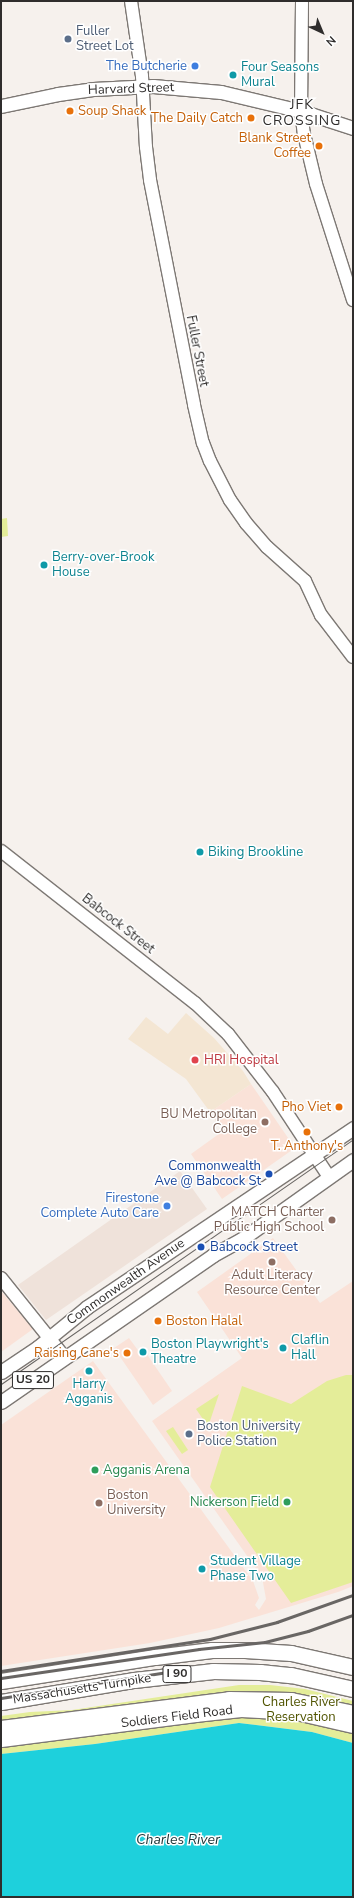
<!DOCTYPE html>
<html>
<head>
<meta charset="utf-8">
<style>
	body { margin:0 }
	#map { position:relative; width:354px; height:1898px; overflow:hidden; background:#f6f1ed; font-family:"Nunito Sans",sans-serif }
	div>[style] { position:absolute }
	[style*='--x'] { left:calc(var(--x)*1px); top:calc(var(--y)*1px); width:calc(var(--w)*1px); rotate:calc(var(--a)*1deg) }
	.built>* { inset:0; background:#efe2da }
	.education>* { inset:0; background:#fae2d8 }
	.medical>* { inset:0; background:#f4e6d3 }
	.green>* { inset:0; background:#e4ed99 }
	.water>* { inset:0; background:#1ed0dc }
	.roads { filter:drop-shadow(1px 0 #7d7874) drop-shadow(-1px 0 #7d7874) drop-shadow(0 1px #7d7874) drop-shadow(0 -1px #7d7874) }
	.secondary>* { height:12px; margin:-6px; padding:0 6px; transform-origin:6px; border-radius:6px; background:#fff }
	.primary>* { height:13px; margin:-6.5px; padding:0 6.5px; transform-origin:6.5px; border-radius:6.5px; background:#fff }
	.highway>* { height:15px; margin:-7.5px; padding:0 7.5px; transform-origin:7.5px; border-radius:7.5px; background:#fff }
	.tram>* { height:1px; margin:-0.5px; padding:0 0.5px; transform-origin:0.5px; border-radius:0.5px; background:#696664 }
	.rail>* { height:2.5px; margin:-1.25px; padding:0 1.25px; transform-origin:1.25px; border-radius:1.25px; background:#696664 }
	.dots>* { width:11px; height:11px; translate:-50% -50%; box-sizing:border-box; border:2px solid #fff; border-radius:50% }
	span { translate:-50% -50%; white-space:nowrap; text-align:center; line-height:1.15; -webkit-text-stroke:3px #fff; paint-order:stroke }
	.shield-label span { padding:1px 3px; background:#fff; border:1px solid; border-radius:3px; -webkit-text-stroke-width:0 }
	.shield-label { font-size:12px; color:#2f2d2c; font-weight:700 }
	.service-label { font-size:13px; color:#4e5e75 }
	.left { translate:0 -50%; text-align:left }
	.shop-label { font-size:13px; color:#366cbe }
	.right { translate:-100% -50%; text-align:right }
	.culture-label { font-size:13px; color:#0d838f }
	.street-label { font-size:13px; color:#2f2d2c }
	.food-label { font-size:13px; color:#c56008 }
	.health-label { font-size:13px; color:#be3a42 }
	.education-label { font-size:13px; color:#785e54 }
	.transit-label { font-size:13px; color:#164399 }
	.leisure-label { font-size:13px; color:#27864d }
	.park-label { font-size:13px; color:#505400 }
	.neighbourhood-label { font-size:14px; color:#2f2d2c; letter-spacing:1px }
	.water-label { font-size:14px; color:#1b3437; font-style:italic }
	.frame { position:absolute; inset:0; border:2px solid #2f2d2c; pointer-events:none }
	.north { position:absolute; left:302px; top:12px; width:40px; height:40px; -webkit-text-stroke:3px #fff; paint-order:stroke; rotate:136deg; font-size:11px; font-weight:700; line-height:16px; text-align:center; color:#2f2d2c }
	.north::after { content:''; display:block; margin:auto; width:14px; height:18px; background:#2f2d2c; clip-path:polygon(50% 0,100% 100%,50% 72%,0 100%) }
</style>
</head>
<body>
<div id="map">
	<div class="built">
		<div style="clip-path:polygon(180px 1171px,207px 1209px,46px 1320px,18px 1285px)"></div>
	</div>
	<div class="education">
		<div style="clip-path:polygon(251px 1084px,295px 1148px,222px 1199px,191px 1154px,223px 1131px,210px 1112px)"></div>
		<div style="clip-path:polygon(273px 1238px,320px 1303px,353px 1281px,353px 1586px,338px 1592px,219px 1628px,150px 1643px,1px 1666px,1px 1425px,93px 1361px,253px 1581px,259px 1598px,255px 1605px,259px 1610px,266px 1599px,262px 1577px,152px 1421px,242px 1358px,197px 1292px)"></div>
		<div style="clip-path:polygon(1px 1291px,33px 1329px,1px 1352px)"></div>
		<div style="clip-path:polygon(129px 1338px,140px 1353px,144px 1350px,172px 1391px,153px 1405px,114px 1348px)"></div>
	</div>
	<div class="medical">
		<div style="clip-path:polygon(186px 1013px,214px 1038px,243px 1071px,251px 1084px,210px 1112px,186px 1079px,128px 1039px,146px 1017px,168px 1034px)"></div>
	</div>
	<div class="green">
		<div style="clip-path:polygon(7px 518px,8px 536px,1px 537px,1px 519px)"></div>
		<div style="clip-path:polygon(346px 1375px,353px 1375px,353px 1582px,291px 1603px,210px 1487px,242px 1386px,291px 1404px,327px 1381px)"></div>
		<div style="clip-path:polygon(219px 1394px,209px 1424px,207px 1425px,196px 1409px)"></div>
		<div style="clip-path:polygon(173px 1427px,188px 1450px,182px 1454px,166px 1431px)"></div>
		<div style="clip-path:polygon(239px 1685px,270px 1685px,305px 1689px,353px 1701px,353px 1743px,312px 1732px,239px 1723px,95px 1744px,1px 1754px,1px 1716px,30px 1712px,72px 1710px)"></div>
	</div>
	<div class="water">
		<div style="clip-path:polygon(239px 1723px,312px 1732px,353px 1743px,353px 1897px,1px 1897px,1px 1754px,95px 1744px)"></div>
	</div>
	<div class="roads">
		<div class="secondary">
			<div style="--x:131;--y:1;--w:76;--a:81.7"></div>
			<div style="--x:142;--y:76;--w:71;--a:86.8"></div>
			<div style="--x:146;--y:147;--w:33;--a:83"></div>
			<div style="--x:150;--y:180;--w:229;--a:78.9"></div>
			<div style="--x:194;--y:405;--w:39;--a:77"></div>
			<div style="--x:203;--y:443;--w:19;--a:69"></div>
			<div style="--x:210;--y:461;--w:44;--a:62.9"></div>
			<div style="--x:230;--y:500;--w:28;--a:55"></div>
			<div style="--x:246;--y:523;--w:32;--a:49"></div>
			<div style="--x:267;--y:547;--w:51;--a:41.8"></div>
			<div style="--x:305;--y:581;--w:38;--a:65"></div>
			<div style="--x:321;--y:615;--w:53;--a:52.7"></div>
			<div style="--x:302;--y:1;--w:110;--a:90.5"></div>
			<div style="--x:301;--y:111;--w:23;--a:83"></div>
			<div style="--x:304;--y:134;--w:51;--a:76.5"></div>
			<div style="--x:316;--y:184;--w:122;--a:72.3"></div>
			<div style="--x:1;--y:851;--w:246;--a:38.1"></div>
			<div style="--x:195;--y:1003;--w:45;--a:43.2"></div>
			<div style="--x:228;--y:1034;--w:73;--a:52.2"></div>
			<div style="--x:273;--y:1092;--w:102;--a:56.6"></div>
			<div style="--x:1;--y:1278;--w:102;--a:51.3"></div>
		</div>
		<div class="primary">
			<div style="--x:1;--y:106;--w:58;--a:-11.9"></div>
			<div style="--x:58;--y:94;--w:35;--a:-8"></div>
			<div style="--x:93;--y:89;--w:60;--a:-2.9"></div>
			<div style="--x:153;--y:86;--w:68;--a:5"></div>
			<div style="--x:221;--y:92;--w:82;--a:13.4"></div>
			<div style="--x:301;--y:111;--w:55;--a:18.1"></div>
			<div style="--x:1;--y:1372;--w:45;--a:-34"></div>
			<div style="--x:38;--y:1347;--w:63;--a:-39.2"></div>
			<div style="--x:87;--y:1307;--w:321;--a:-33.9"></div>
			<div style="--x:1;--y:1402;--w:258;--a:-34.7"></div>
			<div style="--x:213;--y:1255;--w:33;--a:-29"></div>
			<div style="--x:242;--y:1239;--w:136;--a:-35.4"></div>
		</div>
		<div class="highway">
			<div style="--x:1;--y:1681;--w:156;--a:-8.9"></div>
			<div style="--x:155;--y:1657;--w:57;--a:-7"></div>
			<div style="--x:212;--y:1650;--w:33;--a:0"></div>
			<div style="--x:245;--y:1650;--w:46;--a:3.7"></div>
			<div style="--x:291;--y:1653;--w:64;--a:12.7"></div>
			<div style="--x:1;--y:1702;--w:135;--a:-9.4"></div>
			<div style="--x:134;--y:1680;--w:80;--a:-6.5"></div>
			<div style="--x:213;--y:1671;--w:47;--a:1.2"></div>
			<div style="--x:260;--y:1672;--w:31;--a:6"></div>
			<div style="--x:291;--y:1675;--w:64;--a:12.7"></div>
			<div style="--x:1;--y:1728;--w:230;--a:-7.2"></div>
			<div style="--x:229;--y:1699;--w:62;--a:0.9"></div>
			<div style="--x:291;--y:1700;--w:63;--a:11.8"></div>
			<div style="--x:1;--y:1739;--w:196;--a:-7.3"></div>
			<div style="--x:195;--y:1714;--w:46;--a:-6.2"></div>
			<div style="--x:241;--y:1709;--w:55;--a:3.1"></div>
			<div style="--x:296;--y:1712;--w:58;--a:12.8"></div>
		</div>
	</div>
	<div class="tram">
		<div style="--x:1;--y:1384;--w:429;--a:-34.8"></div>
	</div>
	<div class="rail">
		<div style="--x:1;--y:1671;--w:211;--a:-8.7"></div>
		<div style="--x:210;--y:1639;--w:69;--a:-14.2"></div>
		<div style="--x:277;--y:1622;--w:81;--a:-19.6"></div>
		<div style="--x:1;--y:1678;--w:200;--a:-8.3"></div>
		<div style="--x:199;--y:1649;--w:66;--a:-6.1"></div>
		<div style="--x:265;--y:1642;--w:44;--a:-14.3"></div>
		<div style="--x:308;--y:1631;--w:48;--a:-19.6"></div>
		<div style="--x:1;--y:1698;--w:168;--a:-8.9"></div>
	</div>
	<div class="dots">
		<div style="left:68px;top:39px;background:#5c6f8a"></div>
		<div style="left:195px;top:66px;background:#3f7fe0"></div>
		<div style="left:233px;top:75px;background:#0f9aa8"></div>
		<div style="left:70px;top:111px;background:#e8710a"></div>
		<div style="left:251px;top:118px;background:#e8710a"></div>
		<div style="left:319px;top:146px;background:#e8710a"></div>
		<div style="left:44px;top:565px;background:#0f9aa8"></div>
		<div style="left:200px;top:852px;background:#0f9aa8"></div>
		<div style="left:195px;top:1060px;background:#e0444e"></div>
		<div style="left:339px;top:1107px;background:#e8710a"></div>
		<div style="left:265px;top:1122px;background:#8d6e63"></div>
		<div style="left:307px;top:1132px;background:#e8710a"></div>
		<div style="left:269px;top:1174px;background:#1a4fb4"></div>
		<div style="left:167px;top:1206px;background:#3f7fe0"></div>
		<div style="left:332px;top:1220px;background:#8d6e63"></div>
		<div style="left:201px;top:1247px;background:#1a4fb4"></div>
		<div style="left:272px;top:1262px;background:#8d6e63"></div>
		<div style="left:158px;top:1321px;background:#e8710a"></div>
		<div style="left:283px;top:1348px;background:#0f9aa8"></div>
		<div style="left:143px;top:1352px;background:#0f9aa8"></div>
		<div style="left:127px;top:1353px;background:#e8710a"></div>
		<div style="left:89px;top:1371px;background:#0f9aa8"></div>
		<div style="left:189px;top:1434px;background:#5c6f8a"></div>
		<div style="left:95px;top:1470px;background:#2e9e5b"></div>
		<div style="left:287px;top:1502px;background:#2e9e5b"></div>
		<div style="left:99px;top:1503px;background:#8d6e63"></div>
		<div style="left:202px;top:1569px;background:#0f9aa8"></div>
	</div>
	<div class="shield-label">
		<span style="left:33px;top:1380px">US 20</span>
		<span style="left:177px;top:1674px">I 90</span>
	</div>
	<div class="service-label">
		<span class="left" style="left:76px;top:39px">Fuller<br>Street Lot</span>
		<span class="left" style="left:197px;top:1434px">Boston University<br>Police Station</span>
	</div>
	<div class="shop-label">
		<span class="right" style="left:187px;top:66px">The Butcherie</span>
		<span class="right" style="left:159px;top:1206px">Firestone<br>Complete Auto Care</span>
	</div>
	<div class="culture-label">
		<span class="left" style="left:241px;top:75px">Four Seasons<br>Mural</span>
		<span class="left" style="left:52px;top:565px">Berry-over-Brook<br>House</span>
		<span class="left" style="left:208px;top:852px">Biking Brookline</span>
		<span class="left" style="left:291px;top:1348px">Claflin<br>Hall</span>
		<span class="left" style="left:151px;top:1352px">Boston Playwright's<br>Theatre</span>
		<span style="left:89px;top:1392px">Harry<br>Agganis</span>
		<span class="left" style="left:210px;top:1569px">Student Village<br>Phase Two</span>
	</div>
	<div class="street-label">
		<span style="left:131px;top:89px;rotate:-2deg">Harvard Street</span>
		<span style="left:197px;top:351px;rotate:79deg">Fuller Street</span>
		<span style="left:118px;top:924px;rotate:38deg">Babcock Street</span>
		<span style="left:126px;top:1282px;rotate:-35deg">Commonwealth Avenue</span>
		<span style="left:82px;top:1689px;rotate:-9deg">Massachusetts Turnpike</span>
		<span style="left:177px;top:1717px;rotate:-7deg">Soldiers Field Road</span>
	</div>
	<div class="food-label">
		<span class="left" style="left:78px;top:111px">Soup Shack</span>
		<span class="right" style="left:243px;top:118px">The Daily Catch</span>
		<span class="right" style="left:311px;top:146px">Blank Street<br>Coffee</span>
		<span class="right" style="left:331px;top:1107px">Pho Viet</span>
		<span style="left:307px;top:1146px">T. Anthony's</span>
		<span class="left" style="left:166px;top:1321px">Boston Halal</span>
		<span class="right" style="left:119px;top:1353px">Raising Cane's</span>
	</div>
	<div class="health-label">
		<span class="left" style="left:204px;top:1060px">HRI Hospital</span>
	</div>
	<div class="education-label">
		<span class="right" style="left:257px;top:1122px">BU Metropolitan<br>College</span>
		<span class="right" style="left:324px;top:1220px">MATCH Charter<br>Public High School</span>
		<span style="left:272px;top:1283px">Adult Literacy<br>Resource Center</span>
		<span class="left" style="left:107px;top:1503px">Boston<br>University</span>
	</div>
	<div class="transit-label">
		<span class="right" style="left:261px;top:1174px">Commonwealth<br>Ave @ Babcock St</span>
		<span class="left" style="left:210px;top:1247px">Babcock Street</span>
	</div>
	<div class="leisure-label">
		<span class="left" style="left:103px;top:1470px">Agganis Arena</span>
		<span class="right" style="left:279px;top:1502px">Nickerson Field</span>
	</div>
	<div class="park-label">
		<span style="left:301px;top:1710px">Charles River<br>Reservation</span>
	</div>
	<div class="neighbourhood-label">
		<span style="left:302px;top:113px">JFK<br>CROSSING</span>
	</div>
	<div class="water-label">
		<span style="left:178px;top:1840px">Charles River</span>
	</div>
	<div class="frame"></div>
	<div class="north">N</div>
</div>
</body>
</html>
